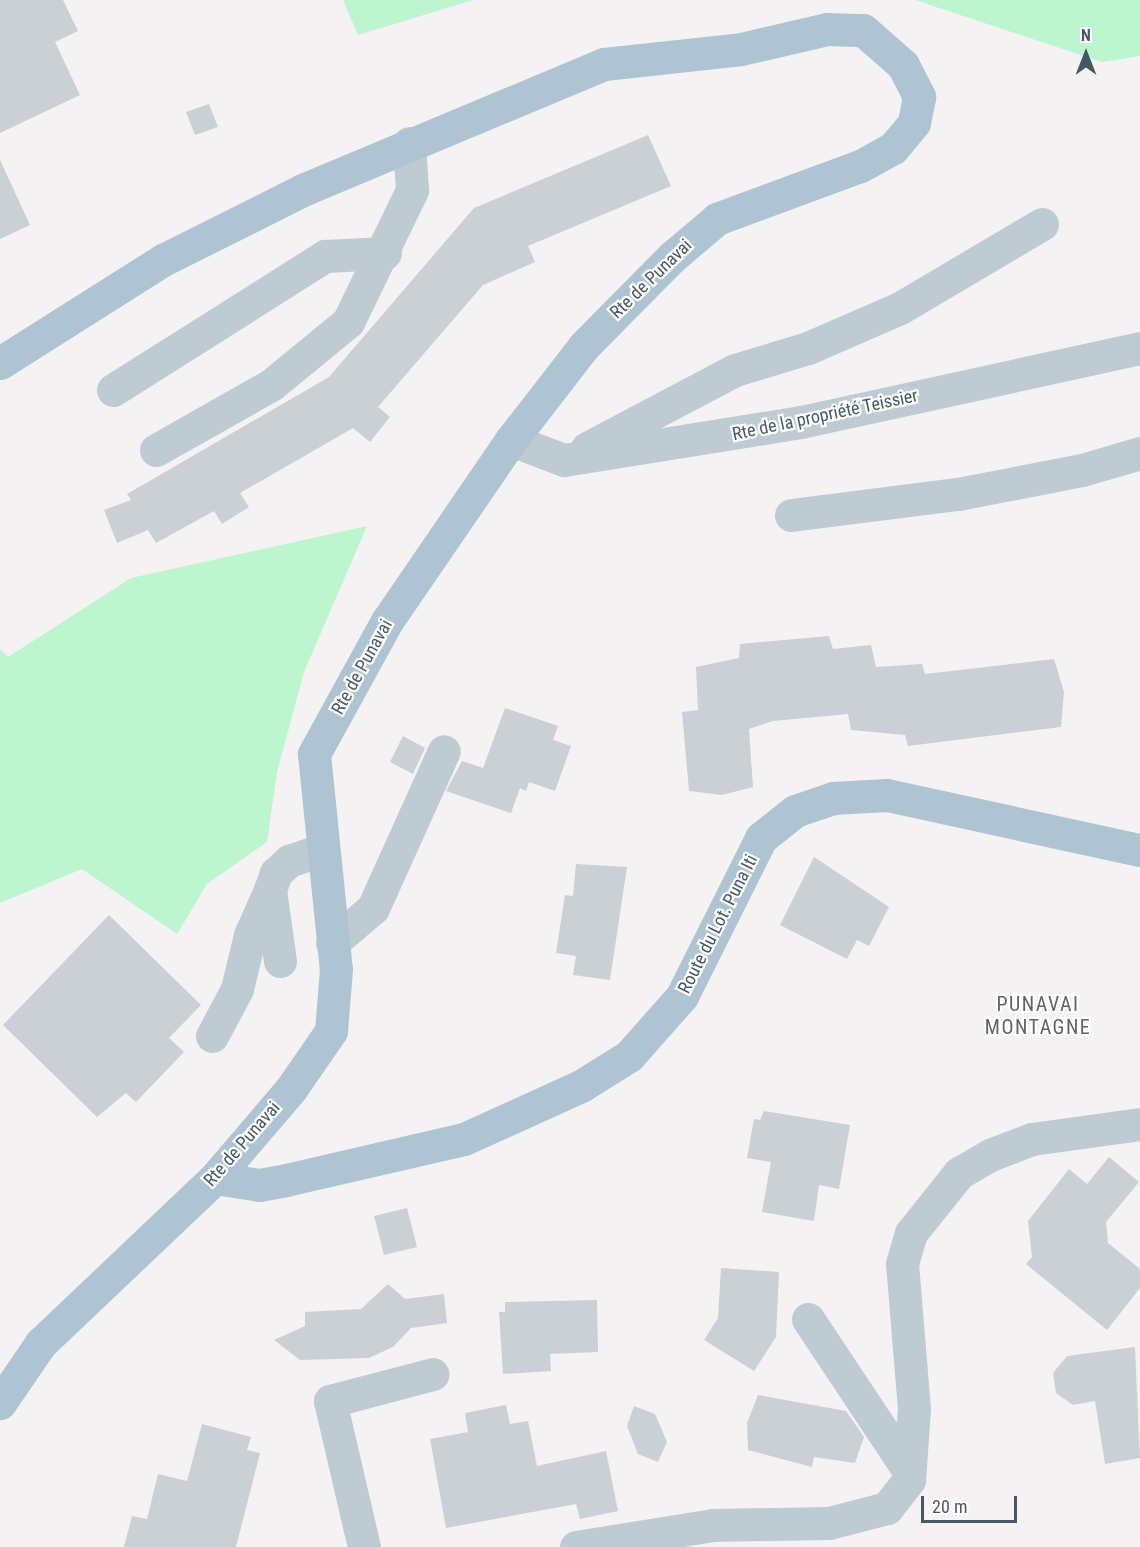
<!DOCTYPE html>
<html>
<head>
<meta charset="utf-8">
<style>
	body { margin:0 }
	#map { position:relative; width:1140px; height:1547px; overflow:hidden; background:#f4f2f2; font-family:"Roboto Condensed",sans-serif }
	div>[style] { position:absolute }
	[style*='--x'] { left:calc(var(--x)*1px); top:calc(var(--y)*1px); width:calc(var(--w)*1px); rotate:calc(var(--a)*1deg) }
	.green>* { inset:0; background:#bdf5ce }
	.building>* { inset:0; background:#cbd0d5 }
	.minor>* { height:33px; margin:-16.5px; padding:0 16.5px; transform-origin:16.5px; border-radius:16.5px; background:#becbd3 }
	.major>* { height:33px; margin:-16.5px; padding:0 16.5px; transform-origin:16.5px; border-radius:16.5px; background:#afc4d3 }
	span { translate:-50% -50%; white-space:nowrap; text-align:center; line-height:1.15; -webkit-text-stroke:4.5px #fff; paint-order:stroke }
	.street-label { font-size:18px; color:#475862 }
	.neighbourhood-label { font-size:20px; color:#5d6368; letter-spacing:1.5px }
	.north { position:absolute; left:1056px; top:24px; width:60px; height:60px; -webkit-text-stroke:4px #fff; paint-order:stroke; rotate:0deg; font-size:16px; font-weight:700; line-height:24px; text-align:center; color:#475862 }
	.north::after { content:''; display:block; margin:auto; width:21px; height:27px; background:#475862; clip-path:polygon(50% 0,100% 100%,50% 72%,0 100%) }
	.scale { position:absolute; left:921px; top:1496px; width:96px; height:27px; box-sizing:border-box; border:3px solid #475862; border-top:0; padding-left:8px; font-size:18px; line-height:21px; white-space:nowrap; color:#475862; -webkit-text-stroke:4px #fff; paint-order:stroke }
</style>
</head>
<body>
<div id="map">
	<div class="green">
		<div style="clip-path:polygon(343px 0,473px 0,358px 35px)"></div>
		<div style="clip-path:polygon(915px 0,1140px 0,1140px 56px,1102px 62px)"></div>
		<div style="clip-path:polygon(367px 526px,304px 672px,277px 772px,267px 842px,207px 884px,177px 934px,82px 869px,0 903px,0 649px,8px 657px,131px 578px)"></div>
	</div>
	<div class="building">
		<div style="clip-path:polygon(0 0,63px 0,78px 31px,55px 42px,80px 95px,0 133px)"></div>
		<div style="clip-path:polygon(209px 104px,218px 127px,195px 135px,186px 112px)"></div>
		<div style="clip-path:polygon(648px 135px,671px 186px,528px 246px,535px 262px,483px 285px,378px 407px,390px 417px,370px 442px,353px 428px,240px 493px,249px 507px,222px 524px,214px 511px,156px 543px,148px 530px,117px 543px,104px 510px,131px 500px,127px 494px,329px 377px,474px 208px)"></div>
		<div style="clip-path:polygon(0 160px,30px 225px,0 239px)"></div>
		<div style="clip-path:polygon(829px 636px,833px 649px,871px 645px,876px 667px,922px 664px,925px 674px,1054px 659px,1064px 692px,1061px 727px,908px 746px,905px 735px,851px 730px,848px 714px,773px 721px,749px 729px,753px 787px,722px 795px,689px 791px,682px 712px,698px 710px,696px 667px,739px 658px,740px 644px)"></div>
		<div style="clip-path:polygon(505px 708px,558px 726px,553px 740px,571px 746px,555px 791px,529px 782px,526px 791px,520px 788px,511px 813px,446px 791px,462px 761px,483px 768px)"></div>
		<div style="clip-path:polygon(403px 736px,425px 748px,413px 774px,390px 762px)"></div>
		<div style="clip-path:polygon(814px 857px,889px 907px,869px 946px,857px 940px,847px 959px,780px 925px)"></div>
		<div style="clip-path:polygon(576px 864px,627px 867px,610px 980px,573px 975px,576px 956px,556px 953px,565px 895px,573px 896px)"></div>
		<div style="clip-path:polygon(109px 915px,201px 1005px,169px 1038px,184px 1052px,136px 1102px,126px 1093px,97px 1117px,3px 1025px)"></div>
		<div style="clip-path:polygon(764px 1111px,850px 1125px,839px 1189px,819px 1185px,814px 1221px,762px 1212px,771px 1162px,747px 1158px,754px 1119px,760px 1120px)"></div>
		<div style="clip-path:polygon(1109px 1157px,1139px 1182px,1106px 1222px,1108px 1243px,1140px 1269px,1140px 1288px,1107px 1330px,1026px 1264px,1032px 1257px,1028px 1221px,1069px 1169px,1087px 1184px)"></div>
		<div style="clip-path:polygon(407px 1208px,417px 1247px,384px 1255px,374px 1216px)"></div>
		<div style="clip-path:polygon(721px 1268px,779px 1272px,776px 1337px,754px 1371px,704px 1340px,718px 1318px)"></div>
		<div style="clip-path:polygon(388px 1284px,405px 1299px,444px 1294px,447px 1323px,411px 1328px,393px 1347px,369px 1358px,300px 1360px,274px 1340px,305px 1326px,305px 1312px,361px 1309px)"></div>
		<div style="clip-path:polygon(597px 1300px,598px 1352px,550px 1354px,551px 1371px,503px 1374px,499px 1312px,505px 1312px,505px 1302px)"></div>
		<div style="clip-path:polygon(1135px 1347px,1140px 1458px,1105px 1464px,1095px 1401px,1073px 1405px,1056px 1393px,1053px 1373px,1067px 1356px)"></div>
		<div style="clip-path:polygon(758px 1395px,846px 1411px,864px 1437px,855px 1463px,814px 1457px,812px 1467px,748px 1450px,747px 1423px)"></div>
		<div style="clip-path:polygon(506px 1405px,510px 1424px,528px 1421px,537px 1466px,606px 1451px,618px 1511px,580px 1519px,576px 1504px,446px 1528px,430px 1439px,468px 1432px,465px 1413px)"></div>
		<div style="clip-path:polygon(634px 1406px,655px 1414px,667px 1442px,658px 1462px,638px 1454px,627px 1426px)"></div>
		<div style="clip-path:polygon(202px 1424px,251px 1437px,247px 1450px,260px 1453px,236px 1547px,124px 1547px,132px 1516px,147px 1519px,158px 1474px,187px 1481px)"></div>
	</div>
	<div class="minor">
		<div style="--x:113;--y:390;--w:251;--a:-32.3"></div>
		<div style="--x:325;--y:256;--w:60;--a:-2.9"></div>
		<div style="--x:511;--y:440;--w:57;--a:20.7"></div>
		<div style="--x:564;--y:460;--w:240;--a:-9.1"></div>
		<div style="--x:801;--y:422;--w:347;--a:-12.3"></div>
		<div style="--x:587;--y:448;--w:167;--a:-27.8"></div>
		<div style="--x:735;--y:370;--w:76;--a:-16.8"></div>
		<div style="--x:808;--y:348;--w:100;--a:-23.5"></div>
		<div style="--x:900;--y:308;--w:165;--a:-30.6"></div>
		<div style="--x:156;--y:450;--w:132;--a:-29.5"></div>
		<div style="--x:271;--y:385;--w:99;--a:-39.3"></div>
		<div style="--x:348;--y:322;--w:147;--a:-64.1"></div>
		<div style="--x:412;--y:190;--w:47;--a:-93.7"></div>
		<div style="--x:791;--y:515;--w:168;--a:-7.2"></div>
		<div style="--x:958;--y:494;--w:126;--a:-11"></div>
		<div style="--x:1082;--y:470;--w:60;--a:-16.3"></div>
		<div style="--x:332;--y:943;--w:54;--a:-40.5"></div>
		<div style="--x:373;--y:908;--w:172;--a:-65.7"></div>
		<div style="--x:280;--y:961;--w:72;--a:-98"></div>
		<div style="--x:270;--y:890;--w:18;--a:-71"></div>
		<div style="--x:276;--y:873;--w:18;--a:-43"></div>
		<div style="--x:289;--y:861;--w:34;--a:-19"></div>
		<div style="--x:212;--y:1036;--w:53;--a:-62"></div>
		<div style="--x:237;--y:989;--w:56;--a:-76.5"></div>
		<div style="--x:250;--y:935;--w:49;--a:-66"></div>
		<div style="--x:808;--y:1319;--w:182;--a:56.4"></div>
		<div style="--x:364;--y:1547;--w:150;--a:-103.1"></div>
		<div style="--x:330;--y:1401;--w:106;--a:-14.7"></div>
		<div style="--x:576;--y:1547;--w:139;--a:-9.1"></div>
		<div style="--x:713;--y:1525;--w:116;--a:-1"></div>
		<div style="--x:829;--y:1523;--w:60;--a:-14.5"></div>
		<div style="--x:887;--y:1508;--w:36;--a:-52"></div>
		<div style="--x:909;--y:1480;--w:71;--a:-86"></div>
		<div style="--x:914;--y:1409;--w:145;--a:-94.7"></div>
		<div style="--x:902;--y:1264;--w:32;--a:-74"></div>
		<div style="--x:911;--y:1233;--w:77;--a:-51.3"></div>
		<div style="--x:959;--y:1173;--w:36;--a:-30"></div>
		<div style="--x:990;--y:1155;--w:45;--a:-20.9"></div>
		<div style="--x:1032;--y:1139;--w:109;--a:-7.9"></div>
	</div>
	<div class="major">
		<div style="--x:0;--y:363;--w:193;--a:-32.3"></div>
		<div style="--x:163;--y:260;--w:159;--a:-26.6"></div>
		<div style="--x:305;--y:189;--w:324;--a:-22.7"></div>
		<div style="--x:604;--y:64;--w:138;--a:-6.2"></div>
		<div style="--x:741;--y:49;--w:88;--a:-13.1"></div>
		<div style="--x:827;--y:29;--w:36;--a:2"></div>
		<div style="--x:863;--y:30;--w:53;--a:41.2"></div>
		<div style="--x:903;--y:65;--w:36;--a:63"></div>
		<div style="--x:919;--y:97;--w:26;--a:101"></div>
		<div style="--x:914;--y:123;--w:33;--a:130"></div>
		<div style="--x:893;--y:148;--w:38;--a:151"></div>
		<div style="--x:860;--y:166;--w:153;--a:159.7"></div>
		<div style="--x:717;--y:219;--w:59;--a:139.8"></div>
		<div style="--x:672;--y:257;--w:125;--a:134.7"></div>
		<div style="--x:584;--y:346;--w:119;--a:127.8"></div>
		<div style="--x:511;--y:440;--w:219;--a:124.4"></div>
		<div style="--x:387;--y:621;--w:152;--a:118.8"></div>
		<div style="--x:314;--y:754;--w:216;--a:84.2"></div>
		<div style="--x:336;--y:969;--w:62;--a:94.6"></div>
		<div style="--x:331;--y:1031;--w:70;--a:124.6"></div>
		<div style="--x:291;--y:1089;--w:117;--a:130.5"></div>
		<div style="--x:215;--y:1178;--w:240;--a:136.5"></div>
		<div style="--x:41;--y:1343;--w:73;--a:124.3"></div>
		<div style="--x:215;--y:1178;--w:45;--a:9"></div>
		<div style="--x:259;--y:1185;--w:27;--a:-10"></div>
		<div style="--x:286;--y:1180;--w:183;--a:-13"></div>
		<div style="--x:464;--y:1139;--w:128;--a:-24.4"></div>
		<div style="--x:581;--y:1086;--w:57;--a:-32"></div>
		<div style="--x:629;--y:1056;--w:80;--a:-48.5"></div>
		<div style="--x:682;--y:996;--w:177;--a:-63.4"></div>
		<div style="--x:761;--y:838;--w:43;--a:-38.5"></div>
		<div style="--x:795;--y:811;--w:40;--a:-18.9"></div>
		<div style="--x:833;--y:798;--w:54;--a:-3.2"></div>
		<div style="--x:887;--y:795;--w:259;--a:12.3"></div>
	</div>
	<div class="street-label">
		<span style="left:651px;top:279px;rotate:-44deg">Rte de Punavai</span>
		<span style="left:825px;top:415px;rotate:-12deg">Rte de la propriété Teissier</span>
		<span style="left:362px;top:667px;rotate:-61deg">Rte de Punavai</span>
		<span style="left:718px;top:924px;rotate:-63deg">Route du Lot. Puna Iti</span>
		<span style="left:242px;top:1144px;rotate:-49deg">Rte de Punavai</span>
	</div>
	<div class="neighbourhood-label">
		<span style="left:1038px;top:1016px">PUNAVAI<br>MONTAGNE</span>
	</div>
	<div class="north">N</div>
	<div class="scale">20 m</div>
</div>
</body>
</html>
